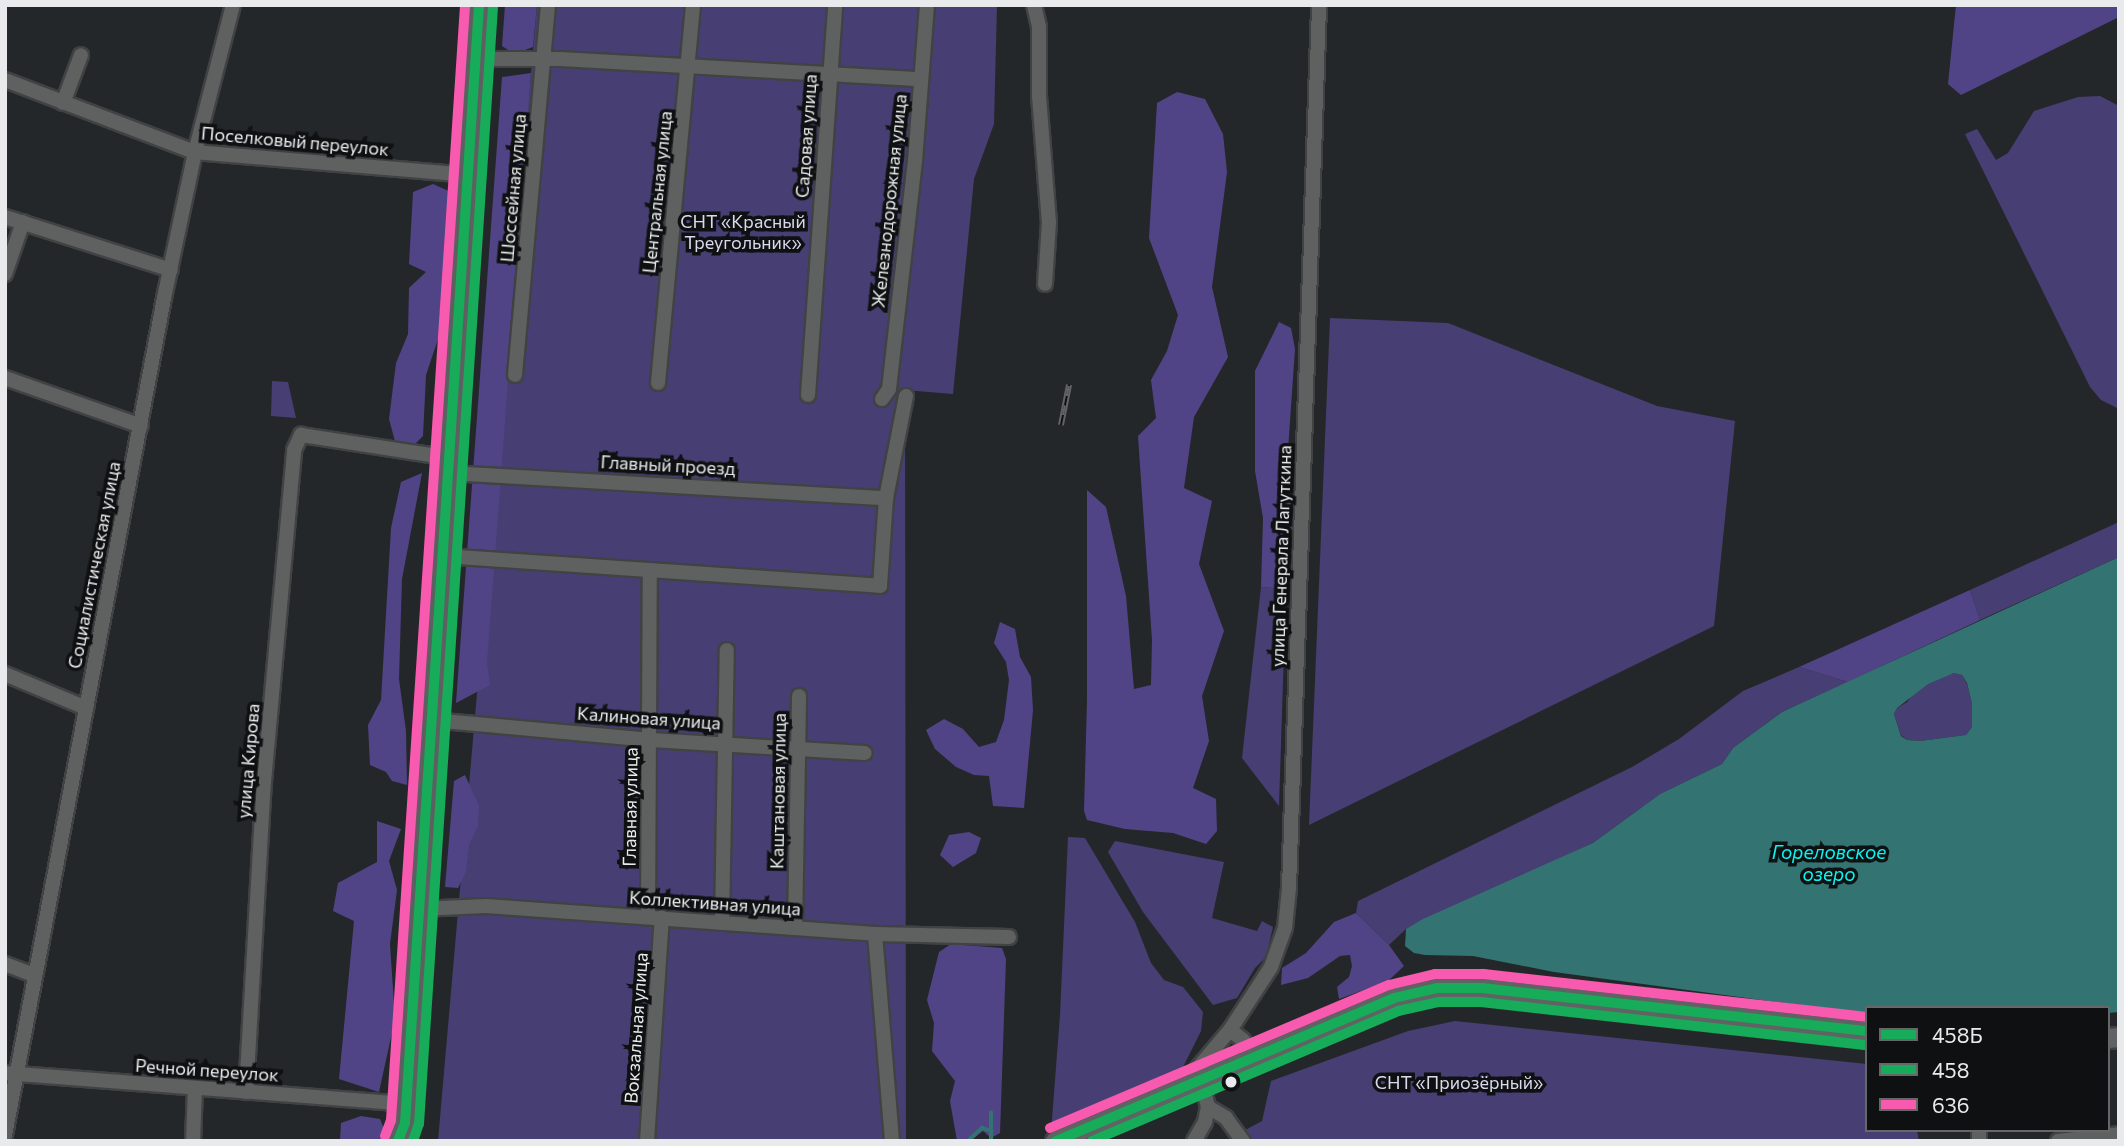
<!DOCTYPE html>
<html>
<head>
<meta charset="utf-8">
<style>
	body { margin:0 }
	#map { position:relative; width:2124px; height:1146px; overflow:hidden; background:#242729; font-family:Commissioner,sans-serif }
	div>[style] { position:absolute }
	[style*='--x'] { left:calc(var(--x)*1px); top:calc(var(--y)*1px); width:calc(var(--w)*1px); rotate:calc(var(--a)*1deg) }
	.green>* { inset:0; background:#473e73 }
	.forest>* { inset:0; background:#514486 }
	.water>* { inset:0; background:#337473 }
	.stream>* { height:3.5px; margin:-1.75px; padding:0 1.75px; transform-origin:1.75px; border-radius:1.75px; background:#337473 }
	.roads { filter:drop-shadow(2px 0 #404243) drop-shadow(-2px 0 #404243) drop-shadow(0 2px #404243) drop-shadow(0 -2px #404243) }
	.minor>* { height:14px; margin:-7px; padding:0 7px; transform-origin:7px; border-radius:7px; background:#5f6060 }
	.secondary>* { height:19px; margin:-9.5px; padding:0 9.5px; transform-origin:9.5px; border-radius:9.5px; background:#606263 }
	.trunk>* { height:23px; margin:-11.5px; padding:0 11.5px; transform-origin:11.5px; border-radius:11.5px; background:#5e5f60 }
	.rail>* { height:6px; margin-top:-3px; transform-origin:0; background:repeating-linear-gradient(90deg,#0e1011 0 10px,#616364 0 20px); box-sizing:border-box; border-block:2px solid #616364 }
	.bus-1>* { height:10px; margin:-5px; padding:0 5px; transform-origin:5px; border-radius:5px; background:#16ac5a }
	.bus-2>* { height:10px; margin:-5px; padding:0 5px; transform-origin:5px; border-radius:5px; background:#16ac5a }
	.bus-3>* { height:10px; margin:-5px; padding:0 5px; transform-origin:5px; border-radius:5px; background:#f75aaf }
	.dots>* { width:19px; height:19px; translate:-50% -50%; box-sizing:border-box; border:4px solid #0e1011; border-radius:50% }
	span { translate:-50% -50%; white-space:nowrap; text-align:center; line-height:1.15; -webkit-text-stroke:7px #0e1011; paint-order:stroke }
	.street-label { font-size:18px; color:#e8eaec }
	.park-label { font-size:18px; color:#dad8ed }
	.water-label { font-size:19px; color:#08f5f0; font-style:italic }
	.frame { position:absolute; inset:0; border:7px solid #e8eaec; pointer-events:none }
	.legend { position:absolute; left:1865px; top:1006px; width:245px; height:126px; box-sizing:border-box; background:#0e1011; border:2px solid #656769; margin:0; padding:9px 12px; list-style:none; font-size:21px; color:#e8eaec }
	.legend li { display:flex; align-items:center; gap:14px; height:35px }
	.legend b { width:35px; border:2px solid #656769 }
</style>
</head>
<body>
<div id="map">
	<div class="green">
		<div style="clip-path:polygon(537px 5px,997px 5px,994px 124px,974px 179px,953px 394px,905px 390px,906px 1141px,438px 1141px)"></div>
		<div style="clip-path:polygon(2100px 96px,2119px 106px,2119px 409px,2101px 400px,2090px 387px,1965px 134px,1977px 129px,1996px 160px,2008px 153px,2034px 111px,2078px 97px)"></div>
		<div style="clip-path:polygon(1330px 318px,1448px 323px,1657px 406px,1735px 421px,1714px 626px,1309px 825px)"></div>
		<div style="clip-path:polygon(272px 381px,288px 382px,296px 418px,271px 416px)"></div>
		<div style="clip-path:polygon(2119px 522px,2119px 557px,1980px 620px,1970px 590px)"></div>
		<div style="clip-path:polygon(1261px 587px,1286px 589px,1279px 806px,1242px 758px)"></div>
		<div style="clip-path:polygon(1799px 667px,1848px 682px,1782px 712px,1733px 748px,1722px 764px,1660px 794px,1593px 843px,1406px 929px,1389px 945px,1356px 913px,1358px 901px,1632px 767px,1679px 739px,1743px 691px)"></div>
		<div style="clip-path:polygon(1955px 673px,1962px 675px,1967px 684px,1972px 704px,1972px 727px,1966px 735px,1920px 741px,1907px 740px,1901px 735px,1894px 714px,1897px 708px,1907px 702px,1915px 691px,1941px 676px)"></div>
		<div style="clip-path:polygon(1068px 837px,1085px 838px,1135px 922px,1151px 963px,1164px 980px,1183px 987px,1203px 1012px,1201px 1031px,1180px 1073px,1051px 1132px,1060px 1015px)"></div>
		<div style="clip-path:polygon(1115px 841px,1224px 862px,1212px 918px,1257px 931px,1262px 921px,1273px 927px,1266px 957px,1255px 968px,1237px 998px,1213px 1005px,1143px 912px,1108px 852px)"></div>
		<div style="clip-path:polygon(1455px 1021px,1867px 1064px,1867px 1130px,1917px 1130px,1919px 1141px,1225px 1141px,1262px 1121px,1271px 1081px,1408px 1031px)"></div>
	</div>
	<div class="forest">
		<div style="clip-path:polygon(505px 5px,537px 5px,533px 47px,514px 54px,502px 46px)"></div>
		<div style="clip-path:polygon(1956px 5px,2119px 5px,2119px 17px,1961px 95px,1948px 84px)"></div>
		<div style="clip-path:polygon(531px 73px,487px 663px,490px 685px,456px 703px,502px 77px)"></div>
		<div style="clip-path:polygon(1177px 92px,1205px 99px,1223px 134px,1227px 172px,1212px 287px,1228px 357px,1194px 417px,1184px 488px,1212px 501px,1199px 564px,1224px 631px,1202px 696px,1209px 741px,1193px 788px,1216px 799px,1217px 831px,1206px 844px,1173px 833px,1125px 829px,1087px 820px,1084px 811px,1087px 700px,1087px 490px,1106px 507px,1126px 596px,1134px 689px,1151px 685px,1152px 640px,1138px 436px,1156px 418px,1151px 380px,1167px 351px,1178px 315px,1149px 238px,1157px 103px)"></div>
		<div style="clip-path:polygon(433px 184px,453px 193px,442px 327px,426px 375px,423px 436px,415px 444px,396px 445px,389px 419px,396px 363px,408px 334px,409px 288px,426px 272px,409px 264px,413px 192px)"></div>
		<div style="clip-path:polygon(1279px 322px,1291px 328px,1295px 349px,1288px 450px,1292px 527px,1286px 589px,1261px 587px,1263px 518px,1255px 471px,1255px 371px)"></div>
		<div style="clip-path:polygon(422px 473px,402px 579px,399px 679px,406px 731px,407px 785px,392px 781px,386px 772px,370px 765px,368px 725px,381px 700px,391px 528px,401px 482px)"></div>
		<div style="clip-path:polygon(1970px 590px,1980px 620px,1848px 682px,1799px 667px)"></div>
		<div style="clip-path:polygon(1000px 622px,1015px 629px,1020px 657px,1031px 677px,1033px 710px,1024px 808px,993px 806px,989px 776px,974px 775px,956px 767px,935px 749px,926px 730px,944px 719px,963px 729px,979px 747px,996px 742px,1004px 720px,1009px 680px,1006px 662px,994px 643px)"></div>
		<div style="clip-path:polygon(465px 775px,479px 806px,478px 826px,469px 845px,466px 872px,458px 888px,445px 887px,454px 781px)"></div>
		<div style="clip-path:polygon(377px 821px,401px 829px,389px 861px,397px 890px,390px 944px,395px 1019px,379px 1092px,339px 1079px,354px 921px,333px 911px,338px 883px,377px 862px)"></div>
		<div style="clip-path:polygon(969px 832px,981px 838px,976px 853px,953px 867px,940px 855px,949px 835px)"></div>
		<div style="clip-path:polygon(1356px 913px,1389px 945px,1404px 966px,1388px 981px,1339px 999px,1337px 987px,1349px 977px,1352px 966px,1350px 955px,1340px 956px,1308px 978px,1281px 985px,1282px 968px,1306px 953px,1334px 922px)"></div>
		<div style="clip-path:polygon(951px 944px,1002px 948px,1006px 959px,1000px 1133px,991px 1138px,983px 1131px,970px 1141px,957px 1141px,950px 1101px,955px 1081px,932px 1051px,934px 1023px,927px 1000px,939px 952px)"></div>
		<div style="clip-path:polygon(361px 1116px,380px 1119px,389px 1141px,340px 1141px,341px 1123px)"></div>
	</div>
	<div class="water">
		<div style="clip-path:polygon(evenodd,2119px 557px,2119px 1012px,2108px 1013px,2108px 1008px,1867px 1008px,1867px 1012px,1844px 1011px,1554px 972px,1473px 956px,1425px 955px,1414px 953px,1405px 946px,1406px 929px,1423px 919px,1593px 843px,1660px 794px,1722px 764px,1733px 748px,1782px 712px,2119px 557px,1954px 673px,1962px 675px,1967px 683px,1972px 704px,1972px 727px,1966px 735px,1920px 741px,1907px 740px,1901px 736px,1894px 714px,1897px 708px,1928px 684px,1954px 673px)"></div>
	</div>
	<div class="stream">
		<div style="--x:968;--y:1141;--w:19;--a:-43"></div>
		<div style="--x:982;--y:1128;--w:10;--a:17"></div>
		<div style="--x:991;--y:1141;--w:28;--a:-90"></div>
	</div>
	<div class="roads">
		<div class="minor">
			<div style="--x:1034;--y:5;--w:23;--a:77"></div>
			<div style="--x:1039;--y:27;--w:69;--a:90"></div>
			<div style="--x:1039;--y:96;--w:126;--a:85.5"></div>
			<div style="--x:1049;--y:222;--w:62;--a:93.7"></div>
			<div style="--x:476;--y:59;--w:84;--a:0"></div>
			<div style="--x:560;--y:59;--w:361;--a:3.2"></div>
			<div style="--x:5;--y:80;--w:203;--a:20.8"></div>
			<div style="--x:195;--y:152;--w:274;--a:4.8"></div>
			<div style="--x:63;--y:103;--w:51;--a:-69.4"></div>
			<div style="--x:5;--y:217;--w:174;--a:17.7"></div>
			<div style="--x:5;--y:274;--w:55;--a:-70.9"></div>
			<div style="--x:515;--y:375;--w:371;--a:-84.9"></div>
			<div style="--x:5;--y:378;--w:144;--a:19.4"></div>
			<div style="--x:658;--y:383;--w:380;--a:-84.7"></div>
			<div style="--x:808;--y:395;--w:391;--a:-86"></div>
			<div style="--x:882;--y:399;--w:12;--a:-55"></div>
			<div style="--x:889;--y:389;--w:229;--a:-83.5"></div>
			<div style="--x:915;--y:161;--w:156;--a:-85.6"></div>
			<div style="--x:448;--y:473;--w:439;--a:3.3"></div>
			<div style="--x:443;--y:556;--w:438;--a:3.9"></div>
			<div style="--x:880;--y:586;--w:88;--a:-86.1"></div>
			<div style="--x:886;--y:498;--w:104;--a:-78.9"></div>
			<div style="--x:5;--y:674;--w:88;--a:22.8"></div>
			<div style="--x:432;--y:720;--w:220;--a:5.2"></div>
			<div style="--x:651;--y:740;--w:214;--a:3.5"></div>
			<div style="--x:419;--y:909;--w:67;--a:-2.6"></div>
			<div style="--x:486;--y:906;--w:390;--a:4.1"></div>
			<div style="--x:875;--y:934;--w:134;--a:1.3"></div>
			<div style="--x:648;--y:917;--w:346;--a:-89.7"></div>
			<div style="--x:722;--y:923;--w:273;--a:-89"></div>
			<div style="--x:795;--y:928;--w:232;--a:-89"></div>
			<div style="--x:875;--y:934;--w:208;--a:85.3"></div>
			<div style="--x:5;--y:964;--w:31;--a:21"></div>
			<div style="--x:1230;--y:1030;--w:16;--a:38"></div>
			<div style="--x:1243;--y:1040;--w:19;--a:65"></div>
			<div style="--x:5;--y:1073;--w:402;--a:4.4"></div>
			<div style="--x:1197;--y:1080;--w:11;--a:-90"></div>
			<div style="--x:1197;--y:1069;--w:51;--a:-49.8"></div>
			<div style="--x:1230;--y:1030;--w:75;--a:-56.9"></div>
			<div style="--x:1271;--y:967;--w:41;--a:-70.3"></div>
			<div style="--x:1285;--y:928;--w:40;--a:-84.3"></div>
			<div style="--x:1289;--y:888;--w:884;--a:-88.05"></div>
			<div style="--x:246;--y:1092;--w:311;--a:-86.7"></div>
			<div style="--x:264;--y:782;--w:333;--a:-84.8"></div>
			<div style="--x:294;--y:450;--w:17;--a:-65"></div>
			<div style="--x:301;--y:435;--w:150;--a:8.8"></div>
			<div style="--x:1208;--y:1107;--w:21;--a:31"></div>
			<div style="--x:1226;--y:1118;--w:29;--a:54"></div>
			<div style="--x:1979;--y:1130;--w:11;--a:90"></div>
			<div style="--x:5;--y:1135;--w:852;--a:-79.24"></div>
			<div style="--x:164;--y:298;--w:149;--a:-78"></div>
			<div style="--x:195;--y:152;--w:152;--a:-75.5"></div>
			<div style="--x:193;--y:1141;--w:53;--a:-87.8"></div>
			<div style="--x:647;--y:1141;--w:224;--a:-86.2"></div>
			<div style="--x:1194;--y:1141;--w:22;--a:-60"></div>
			<div style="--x:1205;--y:1122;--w:15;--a:-79"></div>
			<div style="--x:1208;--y:1107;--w:29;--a:-104"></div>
			<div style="--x:2058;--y:1141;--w:61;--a:-6.5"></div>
		</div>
		<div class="secondary">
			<div style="--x:2108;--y:1038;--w:11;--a:-5"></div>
			<div style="--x:1055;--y:1141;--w:368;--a:-22.9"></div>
			<div style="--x:1394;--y:998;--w:44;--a:-13.1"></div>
			<div style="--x:1437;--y:988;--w:45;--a:0"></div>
			<div style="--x:1482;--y:988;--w:387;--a:6.4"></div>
		</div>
		<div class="trunk">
			<div style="--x:398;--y:1141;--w:19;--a:-69"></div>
			<div style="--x:405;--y:1123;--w:1120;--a:-86.21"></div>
		</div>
	</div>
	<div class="rail">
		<div style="--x:1061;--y:425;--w:41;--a:-78.7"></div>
	</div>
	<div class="bus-1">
		<div style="--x:398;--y:1141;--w:19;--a:-69"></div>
		<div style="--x:405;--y:1123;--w:1120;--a:-86.21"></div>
		<div style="--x:1056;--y:1141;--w:367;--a:-22.9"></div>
		<div style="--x:1394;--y:998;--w:44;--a:-13.1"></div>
		<div style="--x:1437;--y:988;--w:45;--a:0"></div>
		<div style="--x:1482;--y:988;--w:387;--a:6.4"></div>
	</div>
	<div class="bus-2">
		<div style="--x:413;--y:1141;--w:18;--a:-71"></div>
		<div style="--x:419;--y:1124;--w:1120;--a:-86.21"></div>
		<div style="--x:1092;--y:1141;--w:332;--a:-23"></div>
		<div style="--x:1398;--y:1011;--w:42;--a:-12.4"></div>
		<div style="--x:1439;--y:1002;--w:42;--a:0"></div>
		<div style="--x:1481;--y:1002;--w:386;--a:6.4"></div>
	</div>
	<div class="bus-3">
		<div style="--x:1050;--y:1128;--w:368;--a:-22.9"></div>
		<div style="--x:1389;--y:985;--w:47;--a:-13.4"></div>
		<div style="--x:1435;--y:974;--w:49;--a:0"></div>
		<div style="--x:1484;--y:974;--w:385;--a:6.4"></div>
		<div style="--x:385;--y:1136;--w:17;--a:-69"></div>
		<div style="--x:391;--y:1120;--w:1117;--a:-86.2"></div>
	</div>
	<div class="dots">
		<div style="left:1231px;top:1082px;background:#e8eaec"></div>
	</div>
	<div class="street-label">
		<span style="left:806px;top:136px;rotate:-86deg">Садовая улица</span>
		<span style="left:295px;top:141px;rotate:5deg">Поселковый переулок</span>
		<span style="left:513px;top:188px;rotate:-85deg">Шоссейная улица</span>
		<span style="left:657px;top:192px;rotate:-84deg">Центральная улица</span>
		<span style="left:889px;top:201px;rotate:-84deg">Железнодорожная улица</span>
		<span style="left:668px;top:465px;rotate:3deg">Главный проезд</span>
		<span style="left:1281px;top:556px;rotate:-88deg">улица Генерала Лагуткина</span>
		<span style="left:94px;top:565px;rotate:-79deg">Социалистическая улица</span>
		<span style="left:649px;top:718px;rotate:4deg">Калиновая улица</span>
		<span style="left:248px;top:761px;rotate:-85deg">улица Кирова</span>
		<span style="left:778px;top:791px;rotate:-89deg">Каштановая улица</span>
		<span style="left:630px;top:807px;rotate:-89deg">Главная улица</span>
		<span style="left:715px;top:903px;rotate:4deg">Коллективная улица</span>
		<span style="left:636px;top:1028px;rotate:-86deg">Вокзальная улица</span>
		<span style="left:207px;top:1070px;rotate:4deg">Речной переулок</span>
	</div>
	<div class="park-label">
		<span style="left:743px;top:232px">СНТ «Красный<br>Треугольник»</span>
		<span style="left:1459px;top:1082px">СНТ «Приозёрный»</span>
	</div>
	<div class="water-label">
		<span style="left:1829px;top:863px">Гореловское<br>озеро</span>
	</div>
	<div class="frame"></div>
	<ul class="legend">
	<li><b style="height:9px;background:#16ac5a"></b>458Б</li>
	<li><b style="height:9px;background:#16ac5a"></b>458</li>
	<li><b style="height:9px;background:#f75aaf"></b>636</li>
	</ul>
</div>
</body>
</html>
